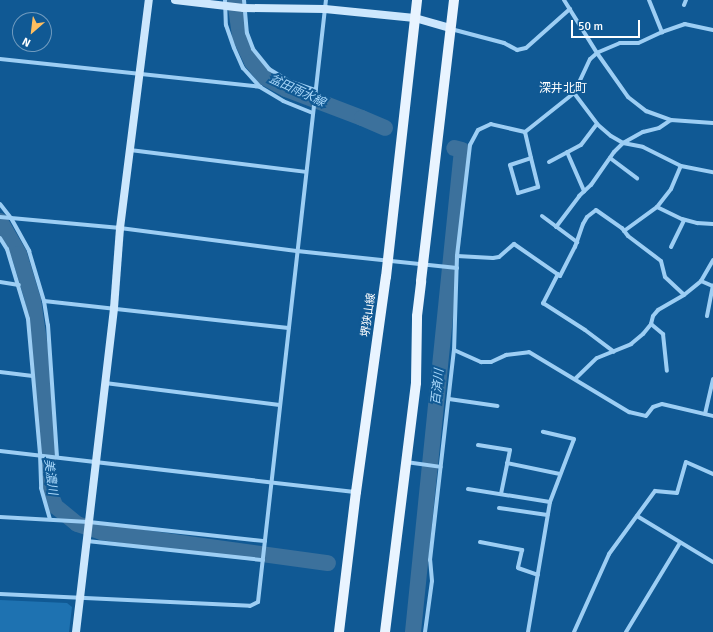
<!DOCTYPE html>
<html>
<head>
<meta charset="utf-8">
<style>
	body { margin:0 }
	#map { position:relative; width:713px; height:632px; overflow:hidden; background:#105994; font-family:Signika,"Noto Sans JP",sans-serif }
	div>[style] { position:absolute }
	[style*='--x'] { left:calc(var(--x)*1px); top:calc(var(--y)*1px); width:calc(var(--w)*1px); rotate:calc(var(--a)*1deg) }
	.green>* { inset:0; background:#1e72b1 }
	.river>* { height:16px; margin:-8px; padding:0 8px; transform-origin:8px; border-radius:8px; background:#3c719c }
	.street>* { height:4px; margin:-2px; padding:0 2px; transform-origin:2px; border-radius:2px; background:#9dcef4 }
	.secondary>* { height:8px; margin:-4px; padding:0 4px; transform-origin:4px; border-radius:4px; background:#cce7fd }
	.primary>* { height:10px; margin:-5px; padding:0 5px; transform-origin:5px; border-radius:5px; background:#e9f4ff }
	span { translate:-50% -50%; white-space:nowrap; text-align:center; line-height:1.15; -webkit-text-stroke:4px #105994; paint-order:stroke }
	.street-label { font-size:11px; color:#fff }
	.neighbourhood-label { font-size:12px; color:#fff }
	.water-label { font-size:12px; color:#a9d8fb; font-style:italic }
	.north { position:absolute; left:12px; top:12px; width:40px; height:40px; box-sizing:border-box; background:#105994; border:1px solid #709bbf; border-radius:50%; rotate:208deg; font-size:11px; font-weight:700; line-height:16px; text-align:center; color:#fff }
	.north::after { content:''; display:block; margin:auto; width:14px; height:18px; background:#ffbe5f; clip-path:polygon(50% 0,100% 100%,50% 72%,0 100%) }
	.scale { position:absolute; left:571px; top:20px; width:69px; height:18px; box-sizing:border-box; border:2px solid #fff; border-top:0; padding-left:5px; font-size:12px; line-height:14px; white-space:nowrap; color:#fff; -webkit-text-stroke:3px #105994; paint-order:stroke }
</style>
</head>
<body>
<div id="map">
	<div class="green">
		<div style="clip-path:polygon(0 600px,67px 603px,72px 607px,69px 632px,0 632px)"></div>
	</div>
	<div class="river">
		<div style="--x:235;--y:0;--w:37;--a:82"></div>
		<div style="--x:240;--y:37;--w:28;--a:64"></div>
		<div style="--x:252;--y:62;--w:19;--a:51"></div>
		<div style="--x:264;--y:77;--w:25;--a:29"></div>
		<div style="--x:286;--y:89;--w:81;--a:20.9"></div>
		<div style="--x:362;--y:118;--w:25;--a:23"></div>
		<div style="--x:0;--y:221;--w:38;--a:60"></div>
		<div style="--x:19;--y:254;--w:48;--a:73.1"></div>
		<div style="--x:33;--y:300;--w:49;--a:81.7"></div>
		<div style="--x:40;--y:348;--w:144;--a:86"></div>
		<div style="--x:50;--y:492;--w:15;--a:70"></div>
		<div style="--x:55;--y:506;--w:28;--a:39"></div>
		<div style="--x:77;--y:524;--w:25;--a:18"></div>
		<div style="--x:101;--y:532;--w:229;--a:7.8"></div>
		<div style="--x:413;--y:632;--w:484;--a:-84.2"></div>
		<div style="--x:462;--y:150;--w:8;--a:-166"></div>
	</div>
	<div class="street">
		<div style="--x:225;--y:0;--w:25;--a:88"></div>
		<div style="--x:226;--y:25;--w:24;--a:71"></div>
		<div style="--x:234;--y:48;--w:22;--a:66"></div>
		<div style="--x:243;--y:68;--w:25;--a:48"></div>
		<div style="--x:260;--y:87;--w:27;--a:31"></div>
		<div style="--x:283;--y:101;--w:32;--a:22"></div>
		<div style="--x:244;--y:0;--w:33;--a:85"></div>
		<div style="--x:247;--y:33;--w:17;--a:69"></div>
		<div style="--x:253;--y:49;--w:26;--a:51"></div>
		<div style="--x:269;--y:69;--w:26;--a:31"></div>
		<div style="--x:291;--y:82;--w:26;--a:18"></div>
		<div style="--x:564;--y:0;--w:62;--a:58.1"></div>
		<div style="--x:597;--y:53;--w:54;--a:54.8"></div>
		<div style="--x:628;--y:97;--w:23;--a:38"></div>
		<div style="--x:646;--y:111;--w:27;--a:20"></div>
		<div style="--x:671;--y:120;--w:42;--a:4.1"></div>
		<div style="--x:649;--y:0;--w:35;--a:68"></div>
		<div style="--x:684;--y:5;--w:5;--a:-68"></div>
		<div style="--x:451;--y:29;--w:55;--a:14.8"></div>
		<div style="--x:504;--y:43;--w:15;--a:28"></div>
		<div style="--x:517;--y:50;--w:9;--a:-13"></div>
		<div style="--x:526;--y:48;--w:59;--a:-41.6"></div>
		<div style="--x:713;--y:30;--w:29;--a:-168"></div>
		<div style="--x:685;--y:24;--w:24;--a:161"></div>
		<div style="--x:662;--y:32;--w:26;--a:155"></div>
		<div style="--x:638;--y:43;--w:18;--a:180"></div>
		<div style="--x:620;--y:43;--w:25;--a:157"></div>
		<div style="--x:597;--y:53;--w:9;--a:139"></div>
		<div style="--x:590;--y:59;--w:38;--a:115"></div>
		<div style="--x:574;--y:93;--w:63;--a:141.5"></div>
		<div style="--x:525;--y:132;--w:35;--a:-167"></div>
		<div style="--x:491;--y:124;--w:14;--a:155"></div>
		<div style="--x:478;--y:130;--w:17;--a:118"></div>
		<div style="--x:470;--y:145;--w:112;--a:96.7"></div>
		<div style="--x:457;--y:256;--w:94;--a:91.8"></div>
		<div style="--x:454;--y:350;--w:30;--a:24"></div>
		<div style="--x:481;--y:362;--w:10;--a:0"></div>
		<div style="--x:491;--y:362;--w:17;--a:-25"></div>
		<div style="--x:506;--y:355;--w:23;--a:-7"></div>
		<div style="--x:529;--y:352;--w:117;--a:31"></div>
		<div style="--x:629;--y:412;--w:17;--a:13"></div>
		<div style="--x:646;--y:416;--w:11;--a:-52"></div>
		<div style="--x:653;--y:407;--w:9;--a:-18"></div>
		<div style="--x:662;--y:404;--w:52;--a:13.2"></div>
		<div style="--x:0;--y:59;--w:262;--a:6.1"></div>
		<div style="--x:574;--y:93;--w:39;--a:53"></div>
		<div style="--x:597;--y:124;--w:18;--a:41"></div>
		<div style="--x:611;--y:136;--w:14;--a:30"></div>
		<div style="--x:623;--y:143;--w:20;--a:11"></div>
		<div style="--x:643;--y:147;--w:42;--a:26.6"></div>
		<div style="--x:681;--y:166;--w:33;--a:11"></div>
		<div style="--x:525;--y:132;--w:27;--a:77"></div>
		<div style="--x:531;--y:158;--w:30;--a:76"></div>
		<div style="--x:538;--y:187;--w:21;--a:163"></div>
		<div style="--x:518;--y:193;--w:29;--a:-106"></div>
		<div style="--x:510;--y:165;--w:22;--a:-18"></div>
		<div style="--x:130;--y:150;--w:177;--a:7.1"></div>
		<div style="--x:567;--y:152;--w:43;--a:66.4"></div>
		<div style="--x:610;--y:158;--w:34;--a:37"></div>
		<div style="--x:549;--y:162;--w:36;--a:-28"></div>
		<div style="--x:581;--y:145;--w:26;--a:-53"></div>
		<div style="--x:0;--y:204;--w:18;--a:52"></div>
		<div style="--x:11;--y:218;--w:38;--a:61"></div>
		<div style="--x:29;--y:251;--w:52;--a:73.3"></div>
		<div style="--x:44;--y:301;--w:24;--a:81"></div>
		<div style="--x:48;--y:325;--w:131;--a:86.1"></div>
		<div style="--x:657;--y:207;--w:28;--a:26"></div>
		<div style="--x:682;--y:219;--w:16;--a:15"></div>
		<div style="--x:697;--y:223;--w:16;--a:4"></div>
		<div style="--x:542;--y:216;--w:44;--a:36.6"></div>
		<div style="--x:0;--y:217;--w:121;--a:5.2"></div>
		<div style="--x:120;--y:228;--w:178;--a:7.4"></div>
		<div style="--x:297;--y:251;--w:161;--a:6.1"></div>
		<div style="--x:556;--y:227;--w:39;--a:-53"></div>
		<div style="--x:579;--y:196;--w:16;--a:-43"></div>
		<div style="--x:591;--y:185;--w:40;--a:-55.1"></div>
		<div style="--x:614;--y:152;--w:13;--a:-45"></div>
		<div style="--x:623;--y:143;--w:23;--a:-29"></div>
		<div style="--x:643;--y:132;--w:16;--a:-14"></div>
		<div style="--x:659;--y:128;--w:14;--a:-34"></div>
		<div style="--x:624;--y:231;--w:41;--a:-36"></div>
		<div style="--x:657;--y:207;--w:23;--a:-52"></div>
		<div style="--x:671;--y:189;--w:25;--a:-67"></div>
		<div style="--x:0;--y:238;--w:13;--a:58"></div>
		<div style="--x:7;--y:249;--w:73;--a:73.3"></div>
		<div style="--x:28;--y:319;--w:136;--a:84.9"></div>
		<div style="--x:40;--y:454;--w:34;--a:88"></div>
		<div style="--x:41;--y:488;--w:32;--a:74"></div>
		<div style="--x:671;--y:247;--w:30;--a:-64"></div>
		<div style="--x:457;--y:256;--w:36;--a:3"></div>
		<div style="--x:493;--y:258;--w:6;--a:-9"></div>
		<div style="--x:499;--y:257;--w:20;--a:-41"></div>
		<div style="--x:514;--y:244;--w:56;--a:34.8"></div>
		<div style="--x:560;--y:276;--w:33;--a:-63"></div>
		<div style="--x:575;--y:247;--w:24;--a:-71"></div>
		<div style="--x:583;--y:224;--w:8;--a:-60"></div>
		<div style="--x:587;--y:217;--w:11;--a:-38"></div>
		<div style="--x:596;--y:210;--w:32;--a:35"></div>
		<div style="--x:622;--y:228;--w:10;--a:53"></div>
		<div style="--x:628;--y:236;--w:41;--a:37.1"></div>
		<div style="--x:661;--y:261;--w:16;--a:76"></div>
		<div style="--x:665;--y:277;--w:26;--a:43"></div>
		<div style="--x:558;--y:274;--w:33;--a:117"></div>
		<div style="--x:543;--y:303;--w:50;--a:32.7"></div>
		<div style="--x:585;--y:330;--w:36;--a:37"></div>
		<div style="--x:701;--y:281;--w:13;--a:23"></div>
		<div style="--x:0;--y:282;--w:19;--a:9"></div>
		<div style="--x:44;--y:301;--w:246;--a:6.3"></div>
		<div style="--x:707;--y:316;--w:31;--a:-79"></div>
		<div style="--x:651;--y:324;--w:16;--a:40"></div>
		<div style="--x:663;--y:334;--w:37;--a:84"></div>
		<div style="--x:0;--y:372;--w:33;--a:7"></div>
		<div style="--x:575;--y:379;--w:30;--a:-44"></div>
		<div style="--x:597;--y:358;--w:37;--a:-22"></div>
		<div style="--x:631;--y:344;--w:16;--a:-40"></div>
		<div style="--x:643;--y:334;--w:13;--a:-51"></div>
		<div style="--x:651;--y:324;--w:8;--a:-76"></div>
		<div style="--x:653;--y:316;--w:8;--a:-50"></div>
		<div style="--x:658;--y:310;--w:30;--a:-30"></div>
		<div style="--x:684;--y:295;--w:22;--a:-39"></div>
		<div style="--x:701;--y:281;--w:24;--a:-60"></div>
		<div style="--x:105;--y:383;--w:176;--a:7.2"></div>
		<div style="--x:449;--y:399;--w:49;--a:8.3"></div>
		<div style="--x:705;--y:414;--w:36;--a:-77"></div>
		<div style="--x:478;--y:445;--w:32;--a:9"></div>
		<div style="--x:510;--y:450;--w:45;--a:101.6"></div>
		<div style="--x:0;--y:451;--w:357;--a:6.6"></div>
		<div style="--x:406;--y:462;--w:35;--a:8"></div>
		<div style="--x:507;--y:463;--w:54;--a:11.7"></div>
		<div style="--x:468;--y:489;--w:83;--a:9"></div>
		<div style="--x:499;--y:508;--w:49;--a:8.1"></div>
		<div style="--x:637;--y:516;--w:89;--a:31.2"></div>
		<div style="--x:0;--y:517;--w:89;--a:3.2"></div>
		<div style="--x:89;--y:522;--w:177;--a:6.2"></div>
		<div style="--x:87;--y:541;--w:177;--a:6.2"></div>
		<div style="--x:480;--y:542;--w:43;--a:10.8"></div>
		<div style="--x:522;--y:550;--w:18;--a:103"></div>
		<div style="--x:518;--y:568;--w:21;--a:19"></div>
		<div style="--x:0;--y:594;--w:250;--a:2.7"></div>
		<div style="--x:250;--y:606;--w:9;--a:-27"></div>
		<div style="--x:258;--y:602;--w:606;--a:-83.56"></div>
		<div style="--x:425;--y:632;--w:51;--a:-82.2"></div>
		<div style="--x:432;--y:581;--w:21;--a:-95"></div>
		<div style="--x:430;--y:560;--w:211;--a:-83.5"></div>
		<div style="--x:528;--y:632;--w:132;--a:-80.4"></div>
		<div style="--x:550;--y:502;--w:67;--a:-69.1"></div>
		<div style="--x:574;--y:439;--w:32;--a:-167"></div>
		<div style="--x:574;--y:632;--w:85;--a:-65.8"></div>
		<div style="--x:609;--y:554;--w:78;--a:-53.9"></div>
		<div style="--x:655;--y:491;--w:22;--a:5"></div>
		<div style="--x:677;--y:493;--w:32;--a:-74"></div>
		<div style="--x:686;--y:462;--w:30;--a:24"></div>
		<div style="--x:626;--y:632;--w:104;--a:-58.8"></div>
	</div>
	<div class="secondary">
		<div style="--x:175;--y:0;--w:69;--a:6.6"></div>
		<div style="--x:244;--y:8;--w:81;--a:0.7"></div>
		<div style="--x:325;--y:9;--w:90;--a:5.7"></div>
		<div style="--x:415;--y:18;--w:36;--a:16"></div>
		<div style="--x:76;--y:632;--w:326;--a:-83.3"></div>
		<div style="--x:114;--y:308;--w:80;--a:-85.7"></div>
		<div style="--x:120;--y:228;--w:230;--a:-82.8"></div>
	</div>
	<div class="primary">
		<div style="--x:339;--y:632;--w:141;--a:-83.1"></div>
		<div style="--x:356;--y:492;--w:217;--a:-82.1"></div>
		<div style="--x:386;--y:277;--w:279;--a:-83.6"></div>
		<div style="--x:385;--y:632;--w:251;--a:-82.9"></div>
		<div style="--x:416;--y:383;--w:67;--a:-89.1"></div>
		<div style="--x:417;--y:316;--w:35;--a:-83"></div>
		<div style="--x:421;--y:281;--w:283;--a:-83.3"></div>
	</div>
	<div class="street-label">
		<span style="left:369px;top:315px;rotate:-82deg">堺狭山線</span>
	</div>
	<div class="neighbourhood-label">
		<span style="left:563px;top:89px">深井北町</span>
	</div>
	<div class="water-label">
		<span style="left:297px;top:91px;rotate:25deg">盆田雨水線</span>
		<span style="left:438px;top:387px;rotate:-84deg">百済川</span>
		<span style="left:50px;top:477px;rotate:83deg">美濃川</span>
	</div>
	<div class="north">N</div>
	<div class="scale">50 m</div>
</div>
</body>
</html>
